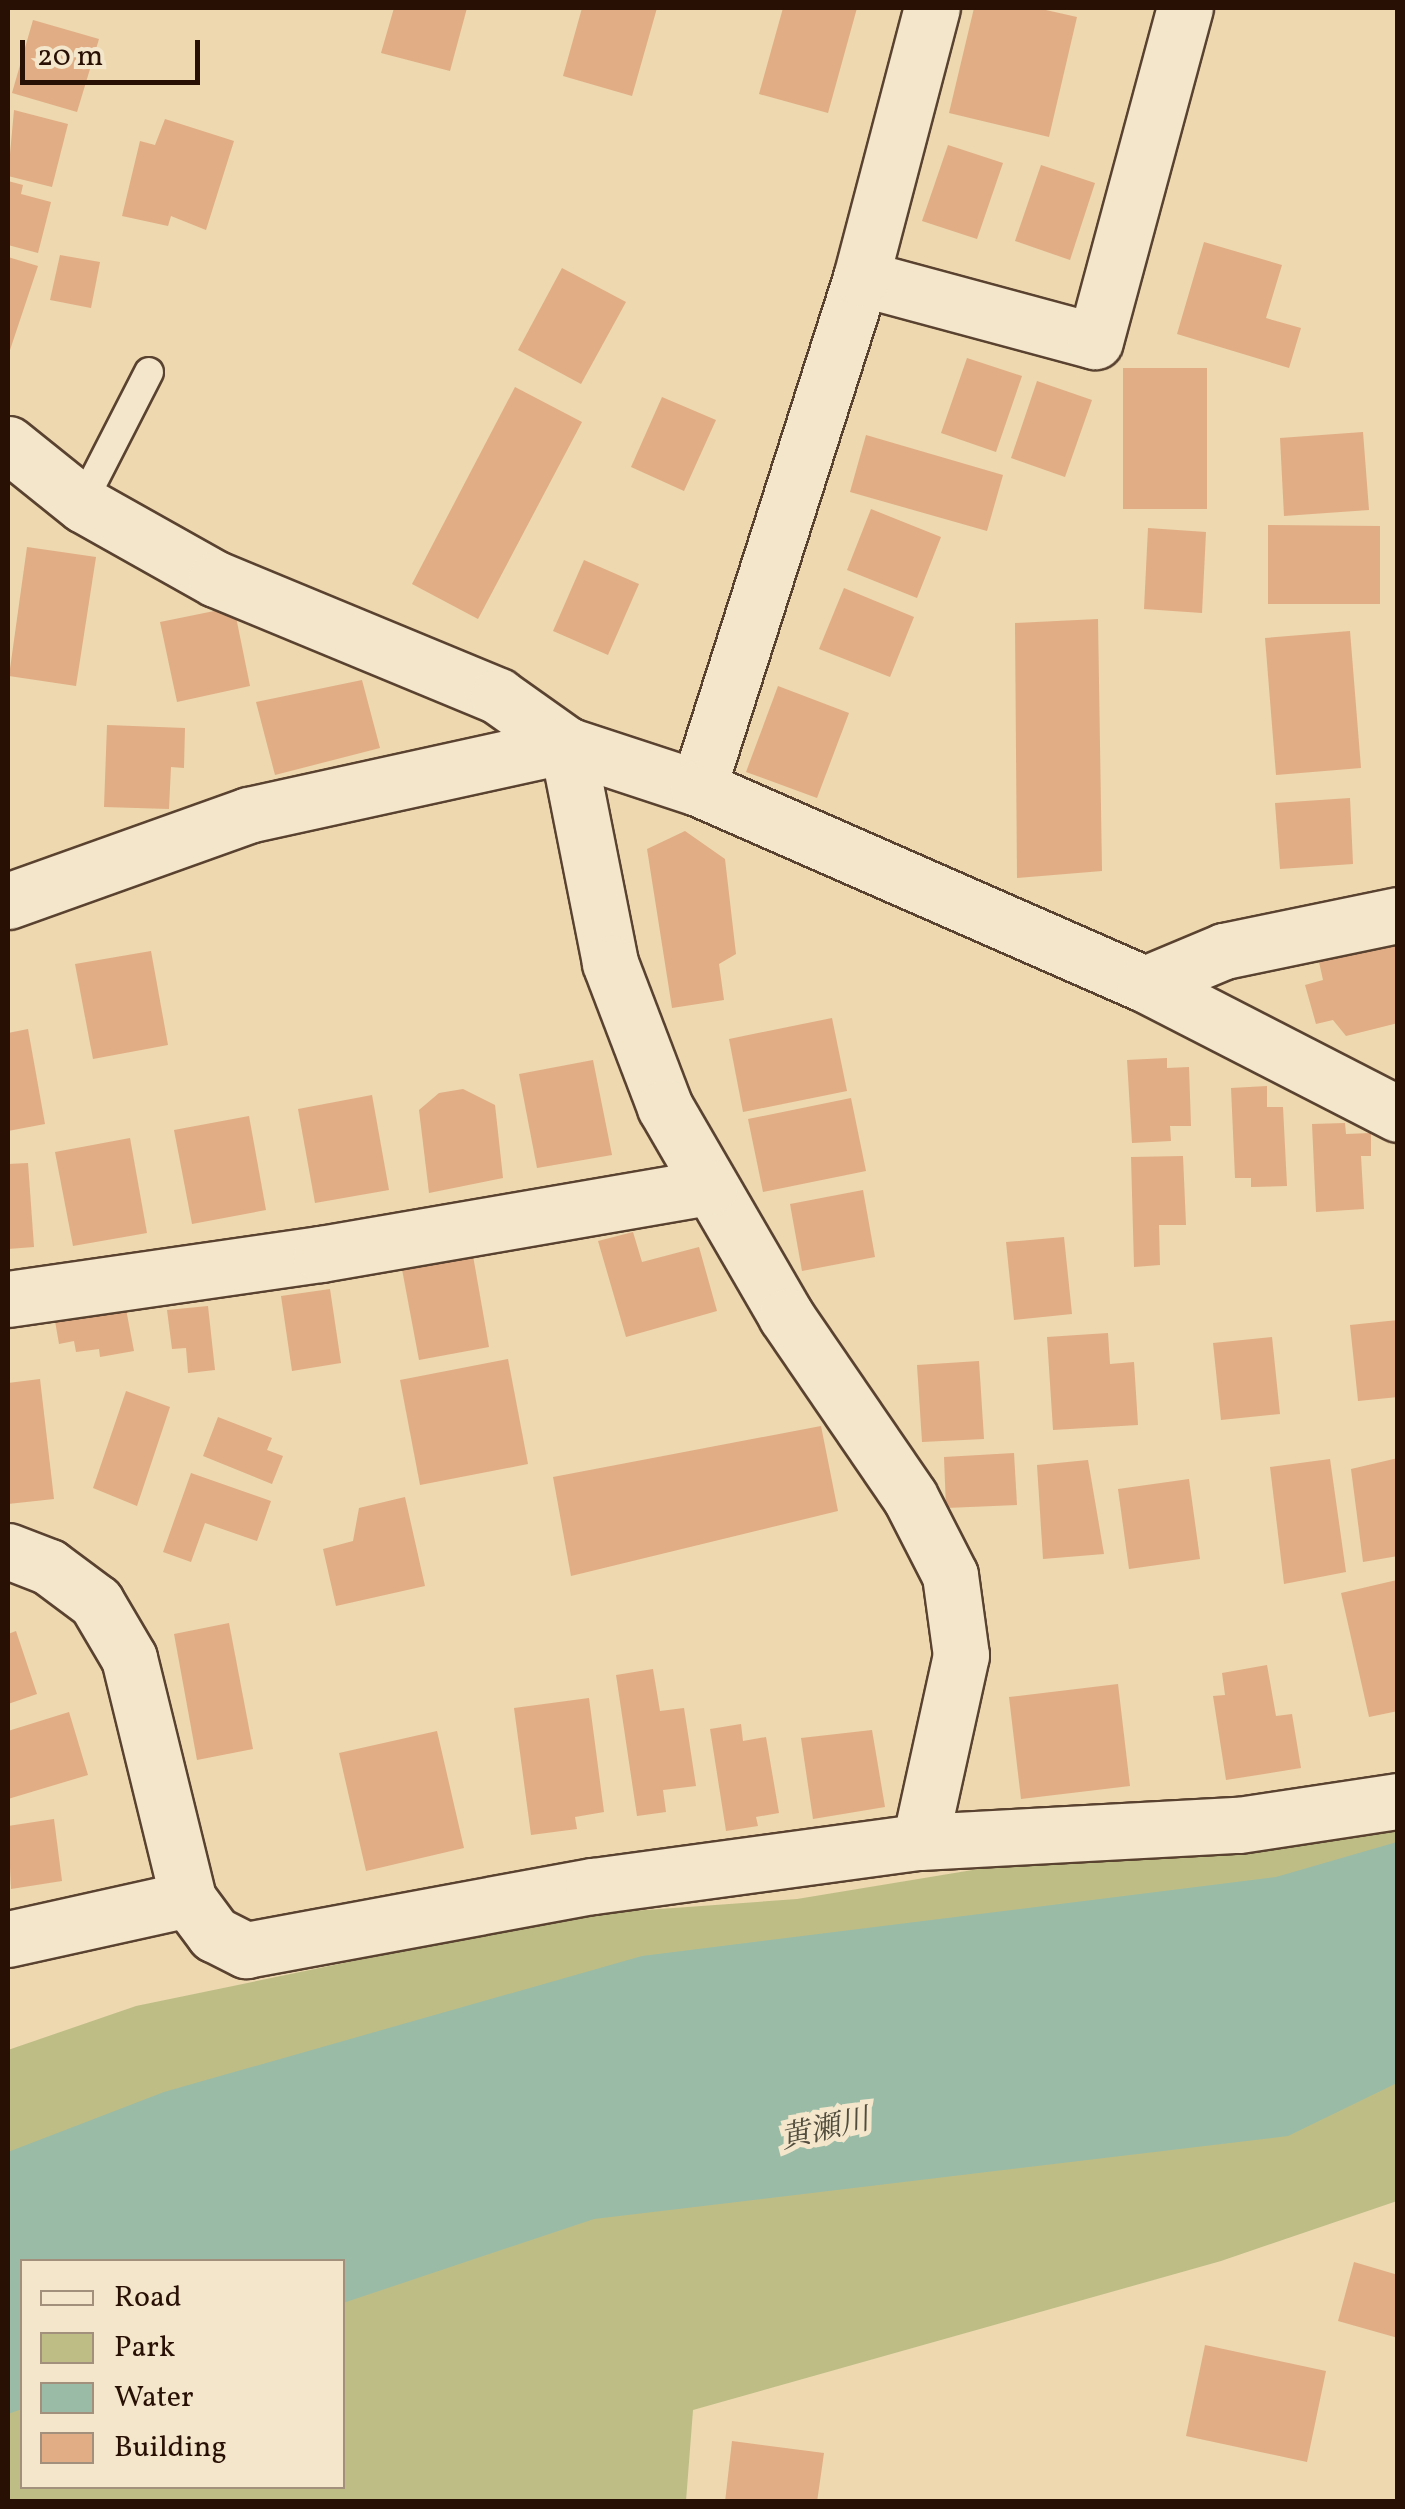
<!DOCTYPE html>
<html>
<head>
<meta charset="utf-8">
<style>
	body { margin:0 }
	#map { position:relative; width:1405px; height:2509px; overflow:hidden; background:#edd8af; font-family:Vollkorn,"Noto Serif JP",serif }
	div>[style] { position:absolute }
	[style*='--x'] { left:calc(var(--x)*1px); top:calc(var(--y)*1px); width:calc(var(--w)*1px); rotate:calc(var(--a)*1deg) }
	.green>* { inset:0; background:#bebd86 }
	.water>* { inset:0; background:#9abba6 }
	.building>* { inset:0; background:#e1ad85 }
	.roads { filter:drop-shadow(2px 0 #5a4230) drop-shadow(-2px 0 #5a4230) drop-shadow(0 2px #5a4230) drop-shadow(0 -2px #5a4230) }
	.service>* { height:28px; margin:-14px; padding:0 14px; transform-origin:14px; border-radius:14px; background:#f3e6cb }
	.minor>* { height:55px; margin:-27.5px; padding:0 27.5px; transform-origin:27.5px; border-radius:27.5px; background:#f3e6cb }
	.tertiary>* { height:55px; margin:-27.5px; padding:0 27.5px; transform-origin:27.5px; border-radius:27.5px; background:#f3e6cb }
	span { translate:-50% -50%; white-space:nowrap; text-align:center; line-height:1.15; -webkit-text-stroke:10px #f3e6cb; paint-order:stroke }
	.water-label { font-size:30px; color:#514c3d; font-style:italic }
	.frame { position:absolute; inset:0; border:10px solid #291005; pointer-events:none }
	.legend { position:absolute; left:20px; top:2259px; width:325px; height:230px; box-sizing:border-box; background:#f3e6cb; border:2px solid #a2907c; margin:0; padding:12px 18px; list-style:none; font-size:30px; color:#291005 }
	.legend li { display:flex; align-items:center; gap:20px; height:50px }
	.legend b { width:50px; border:2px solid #a2907c }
	.scale { position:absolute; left:20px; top:40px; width:180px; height:45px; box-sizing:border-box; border:5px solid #291005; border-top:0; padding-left:12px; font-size:30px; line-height:35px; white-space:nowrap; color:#291005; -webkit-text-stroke:8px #f3e6cb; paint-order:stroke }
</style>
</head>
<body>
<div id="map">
	<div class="green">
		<div style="clip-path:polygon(evenodd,1397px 1800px,1397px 2201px,1221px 2261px,693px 2410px,686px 2501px,8px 2501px,8px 2050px,136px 2006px,576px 1915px,797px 1899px,1397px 1800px,22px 2262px,342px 2262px,342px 2486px,22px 2486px,22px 2262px)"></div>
	</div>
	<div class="water">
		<div style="clip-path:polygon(1397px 1842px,1397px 2083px,1288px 2136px,594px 2219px,343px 2303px,342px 2262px,22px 2262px,22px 2409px,8px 2414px,8px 2152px,164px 2092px,642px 1956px,1276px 1877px)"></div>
	</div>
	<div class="building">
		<div style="clip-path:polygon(394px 8px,467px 8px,450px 71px,381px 53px)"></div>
		<div style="clip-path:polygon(582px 8px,657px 8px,632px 96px,563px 76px)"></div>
		<div style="clip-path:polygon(783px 8px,857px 8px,828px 113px,759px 94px)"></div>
		<div style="clip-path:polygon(974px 8px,1037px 8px,1077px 17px,1049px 137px,949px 113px)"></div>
		<div style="clip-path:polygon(33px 20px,99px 39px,77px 112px,12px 93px)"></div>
		<div style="clip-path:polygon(14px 110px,68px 124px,52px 187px,8px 176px)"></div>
		<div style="clip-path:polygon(165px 119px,234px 141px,206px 230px,171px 216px,168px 226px,122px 216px,140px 141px,155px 145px)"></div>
		<div style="clip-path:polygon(948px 145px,1003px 163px,977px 239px,922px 221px)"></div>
		<div style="clip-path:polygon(1041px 165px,1095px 183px,1070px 260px,1015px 241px)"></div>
		<div style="clip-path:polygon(8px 181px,23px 185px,21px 194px,51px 202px,38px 253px,8px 245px)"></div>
		<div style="clip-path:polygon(1204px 242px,1282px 265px,1266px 318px,1301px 328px,1289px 368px,1177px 334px)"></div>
		<div style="clip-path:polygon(60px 255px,100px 262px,91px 308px,50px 300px)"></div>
		<div style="clip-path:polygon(8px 257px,38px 266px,8px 356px)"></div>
		<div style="clip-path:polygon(562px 268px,626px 302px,581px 384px,518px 350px)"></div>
		<div style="clip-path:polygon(967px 358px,1022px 376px,996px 452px,941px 433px)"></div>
		<div style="clip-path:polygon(1123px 368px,1207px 368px,1207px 509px,1123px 509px)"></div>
		<div style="clip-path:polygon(1037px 381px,1092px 400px,1065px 477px,1011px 458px)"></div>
		<div style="clip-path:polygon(515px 387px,582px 422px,478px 619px,412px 584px)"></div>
		<div style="clip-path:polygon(662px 397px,716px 420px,684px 491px,631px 467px)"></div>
		<div style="clip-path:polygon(1363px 432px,1369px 510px,1284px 516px,1280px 438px)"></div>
		<div style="clip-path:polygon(866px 435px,1003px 475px,987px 531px,850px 492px)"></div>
		<div style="clip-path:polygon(871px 509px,941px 537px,917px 598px,847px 570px)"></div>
		<div style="clip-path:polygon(1268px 525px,1380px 526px,1380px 604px,1268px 604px)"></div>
		<div style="clip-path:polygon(1148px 528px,1206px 532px,1202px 613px,1144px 609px)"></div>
		<div style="clip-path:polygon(27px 547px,96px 557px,76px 686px,9px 676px)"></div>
		<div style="clip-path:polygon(584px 560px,639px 584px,608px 655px,553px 631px)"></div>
		<div style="clip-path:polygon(844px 588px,914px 617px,890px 677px,819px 649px)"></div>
		<div style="clip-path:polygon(234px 607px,250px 686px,177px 702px,160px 622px)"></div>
		<div style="clip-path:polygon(1098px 619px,1102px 871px,1017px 878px,1015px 623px)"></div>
		<div style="clip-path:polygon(1350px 631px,1361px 768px,1276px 775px,1265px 638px)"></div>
		<div style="clip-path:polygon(362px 680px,380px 748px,275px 775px,256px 702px)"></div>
		<div style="clip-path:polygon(778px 686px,849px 713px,817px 798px,746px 772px)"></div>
		<div style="clip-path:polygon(107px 725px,185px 728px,184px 768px,171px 767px,169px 809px,104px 807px)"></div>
		<div style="clip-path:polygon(1350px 798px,1353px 864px,1280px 869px,1275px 803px)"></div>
		<div style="clip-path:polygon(685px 831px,725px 859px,736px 954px,719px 964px,724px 1000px,672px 1008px,647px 849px)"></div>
		<div style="clip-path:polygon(1398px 942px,1398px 1023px,1346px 1036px,1333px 1020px,1316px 1024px,1305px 985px,1323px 980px,1319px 962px)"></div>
		<div style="clip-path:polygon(151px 951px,168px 1045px,93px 1059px,75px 964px)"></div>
		<div style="clip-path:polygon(832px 1018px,847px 1091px,743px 1112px,729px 1039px)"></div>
		<div style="clip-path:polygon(28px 1029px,45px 1124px,8px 1131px,8px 1033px)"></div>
		<div style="clip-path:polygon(1167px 1058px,1167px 1068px,1189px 1067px,1191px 1126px,1170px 1126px,1171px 1141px,1132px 1143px,1127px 1060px)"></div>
		<div style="clip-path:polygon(593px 1060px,612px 1155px,537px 1168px,519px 1074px)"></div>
		<div style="clip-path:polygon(1267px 1086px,1267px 1107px,1283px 1107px,1287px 1186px,1251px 1187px,1251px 1178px,1235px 1178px,1231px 1088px)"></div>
		<div style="clip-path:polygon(463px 1089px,495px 1105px,503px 1178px,429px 1193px,419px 1110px,439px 1093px)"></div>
		<div style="clip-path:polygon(372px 1095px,389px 1190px,315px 1203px,298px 1109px)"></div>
		<div style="clip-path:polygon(851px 1098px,866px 1171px,763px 1192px,748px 1119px)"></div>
		<div style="clip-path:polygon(249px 1116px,266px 1210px,192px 1224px,174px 1130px)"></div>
		<div style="clip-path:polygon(1345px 1123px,1346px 1134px,1371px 1133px,1371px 1156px,1361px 1156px,1364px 1209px,1316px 1212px,1312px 1124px)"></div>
		<div style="clip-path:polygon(130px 1138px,147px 1233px,73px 1246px,55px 1152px)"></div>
		<div style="clip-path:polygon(1183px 1156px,1186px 1225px,1159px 1225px,1160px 1265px,1134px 1267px,1131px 1157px)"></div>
		<div style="clip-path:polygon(28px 1163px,34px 1247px,8px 1249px,8px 1164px)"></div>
		<div style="clip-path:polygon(863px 1190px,875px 1257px,802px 1271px,790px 1204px)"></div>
		<div style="clip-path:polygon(633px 1232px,642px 1262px,699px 1247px,717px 1311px,626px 1337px,598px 1241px)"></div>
		<div style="clip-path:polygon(1064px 1237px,1072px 1314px,1014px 1320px,1006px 1242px)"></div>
		<div style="clip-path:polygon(472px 1250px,489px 1347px,419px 1360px,401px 1264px)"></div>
		<div style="clip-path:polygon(330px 1289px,341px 1363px,292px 1371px,281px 1296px)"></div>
		<div style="clip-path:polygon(208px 1306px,215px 1370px,188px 1373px,186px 1348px,172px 1349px,167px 1310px)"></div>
		<div style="clip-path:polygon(126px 1309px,134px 1351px,100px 1357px,99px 1349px,76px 1352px,74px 1341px,59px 1344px,55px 1321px)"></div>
		<div style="clip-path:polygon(1398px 1320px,1398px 1397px,1358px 1401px,1350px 1325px)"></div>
		<div style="clip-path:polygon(1108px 1333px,1110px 1364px,1134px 1362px,1138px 1425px,1053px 1430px,1047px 1337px)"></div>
		<div style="clip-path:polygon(1272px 1337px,1280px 1414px,1221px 1420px,1213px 1343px)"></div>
		<div style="clip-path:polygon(508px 1359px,528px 1464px,420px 1485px,400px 1380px)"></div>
		<div style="clip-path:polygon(979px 1361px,984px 1439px,922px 1442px,917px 1365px)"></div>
		<div style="clip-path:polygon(40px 1379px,54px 1499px,8px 1504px,8px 1383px)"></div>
		<div style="clip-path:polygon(126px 1391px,170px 1407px,137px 1506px,93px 1488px)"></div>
		<div style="clip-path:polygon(218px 1417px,272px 1438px,267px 1450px,283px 1456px,272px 1484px,203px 1456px)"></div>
		<div style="clip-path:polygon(821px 1426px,838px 1511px,571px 1576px,553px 1477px)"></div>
		<div style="clip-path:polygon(1014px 1453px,1017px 1505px,946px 1508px,944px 1457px)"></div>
		<div style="clip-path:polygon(1398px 1458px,1398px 1556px,1363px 1562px,1351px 1469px)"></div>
		<div style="clip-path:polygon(1330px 1459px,1346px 1572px,1284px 1584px,1270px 1467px)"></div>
		<div style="clip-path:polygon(1088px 1460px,1104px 1554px,1043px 1559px,1037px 1465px)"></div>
		<div style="clip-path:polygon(191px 1473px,271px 1501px,257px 1541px,205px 1523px,191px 1562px,163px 1552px)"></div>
		<div style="clip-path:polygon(1189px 1479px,1200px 1559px,1129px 1569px,1118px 1489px)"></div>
		<div style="clip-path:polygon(405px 1497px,425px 1586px,336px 1606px,323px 1549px,353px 1541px,359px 1508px)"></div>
		<div style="clip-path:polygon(1397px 1580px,1398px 1711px,1369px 1717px,1341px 1593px)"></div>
		<div style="clip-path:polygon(229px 1623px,253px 1749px,197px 1760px,174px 1634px)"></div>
		<div style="clip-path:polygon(16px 1631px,37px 1694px,8px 1704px,8px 1634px)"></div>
		<div style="clip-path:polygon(1267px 1665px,1276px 1716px,1292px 1714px,1301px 1768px,1226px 1780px,1213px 1696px,1225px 1695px,1222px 1673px)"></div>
		<div style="clip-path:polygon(653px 1669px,660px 1711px,684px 1708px,696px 1786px,663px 1790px,666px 1812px,637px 1816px,616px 1675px)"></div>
		<div style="clip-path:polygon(1118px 1684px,1130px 1786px,1021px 1799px,1009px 1697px)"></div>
		<div style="clip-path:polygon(589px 1698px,604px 1812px,575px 1817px,577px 1829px,531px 1835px,514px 1708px)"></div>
		<div style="clip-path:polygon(69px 1712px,88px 1775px,8px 1799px,8px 1731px)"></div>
		<div style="clip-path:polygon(741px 1724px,743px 1741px,766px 1737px,779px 1813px,756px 1817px,758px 1826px,726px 1831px,710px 1729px)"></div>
		<div style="clip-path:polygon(872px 1730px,885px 1807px,813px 1819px,801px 1738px)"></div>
		<div style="clip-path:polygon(437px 1731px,464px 1848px,366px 1871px,339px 1753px)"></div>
		<div style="clip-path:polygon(54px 1819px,62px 1881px,11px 1889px,8px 1826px)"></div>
		<div style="clip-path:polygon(1354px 2262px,1398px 2275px,1398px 2338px,1338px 2321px)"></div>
		<div style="clip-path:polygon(1205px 2345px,1326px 2371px,1307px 2462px,1186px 2436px)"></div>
		<div style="clip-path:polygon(732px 2441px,824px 2453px,817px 2502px,725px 2502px)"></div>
	</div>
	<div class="roads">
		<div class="service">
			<div style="--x:82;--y:503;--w:147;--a:-62.9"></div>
		</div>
		<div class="minor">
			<div style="--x:861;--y:278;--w:242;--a:15.1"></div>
			<div style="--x:1095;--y:341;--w:345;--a:-74.9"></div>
			<div style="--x:8;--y:444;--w:97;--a:38.8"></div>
			<div style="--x:84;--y:505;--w:151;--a:29.3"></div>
			<div style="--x:216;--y:579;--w:305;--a:22.5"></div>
			<div style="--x:498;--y:696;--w:85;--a:35.4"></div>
			<div style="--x:567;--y:745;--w:222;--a:78.8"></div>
			<div style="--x:610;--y:963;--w:154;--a:69.1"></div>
			<div style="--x:665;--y:1107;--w:241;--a:59.9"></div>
			<div style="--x:786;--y:1316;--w:219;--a:55.6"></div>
			<div style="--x:910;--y:1497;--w:88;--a:62.9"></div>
			<div style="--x:950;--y:1575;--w:81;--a:82.2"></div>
			<div style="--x:961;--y:1655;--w:191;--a:102.4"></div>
			<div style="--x:698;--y:788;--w:535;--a:-72.28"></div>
			<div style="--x:861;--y:278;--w:279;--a:-75.3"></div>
			<div style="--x:1145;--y:984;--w:86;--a:-22.7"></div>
			<div style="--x:1224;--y:951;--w:178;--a:-11.7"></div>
			<div style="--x:8;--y:1299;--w:316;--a:-8.2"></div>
			<div style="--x:321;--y:1254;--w:394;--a:-9.8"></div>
			<div style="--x:8;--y:1551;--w:44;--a:21.3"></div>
			<div style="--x:49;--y:1567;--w:59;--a:36.7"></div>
			<div style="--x:96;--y:1602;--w:65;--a:59.5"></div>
			<div style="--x:129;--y:1658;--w:248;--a:76.2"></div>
			<div style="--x:188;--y:1899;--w:44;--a:53.4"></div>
			<div style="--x:214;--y:1934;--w:36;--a:27"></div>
			<div style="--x:246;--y:1950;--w:353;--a:-10.5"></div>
			<div style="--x:593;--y:1886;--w:330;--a:-7.7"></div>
			<div style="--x:920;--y:1842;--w:319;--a:-3.1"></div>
			<div style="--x:1239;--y:1825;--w:161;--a:-8.6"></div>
			<div style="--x:8;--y:1939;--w:184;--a:-12.5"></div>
		</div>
		<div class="tertiary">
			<div style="--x:8;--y:901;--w:255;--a:-19.7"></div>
			<div style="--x:248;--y:815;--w:327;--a:-12.4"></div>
			<div style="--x:567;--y:745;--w:138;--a:18.2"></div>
			<div style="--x:698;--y:788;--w:488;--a:23.7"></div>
			<div style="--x:1145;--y:984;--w:284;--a:27.2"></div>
		</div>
	</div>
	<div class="water-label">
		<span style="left:825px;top:2130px;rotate:-13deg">黄瀬川</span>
	</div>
	<div class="frame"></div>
	<ul class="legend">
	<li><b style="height:12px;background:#f3e6cb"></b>Road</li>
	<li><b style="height:28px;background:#bebd86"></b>Park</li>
	<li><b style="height:28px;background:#9abba6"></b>Water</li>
	<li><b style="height:28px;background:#e1ad85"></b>Building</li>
	</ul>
	<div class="scale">20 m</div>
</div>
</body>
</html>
